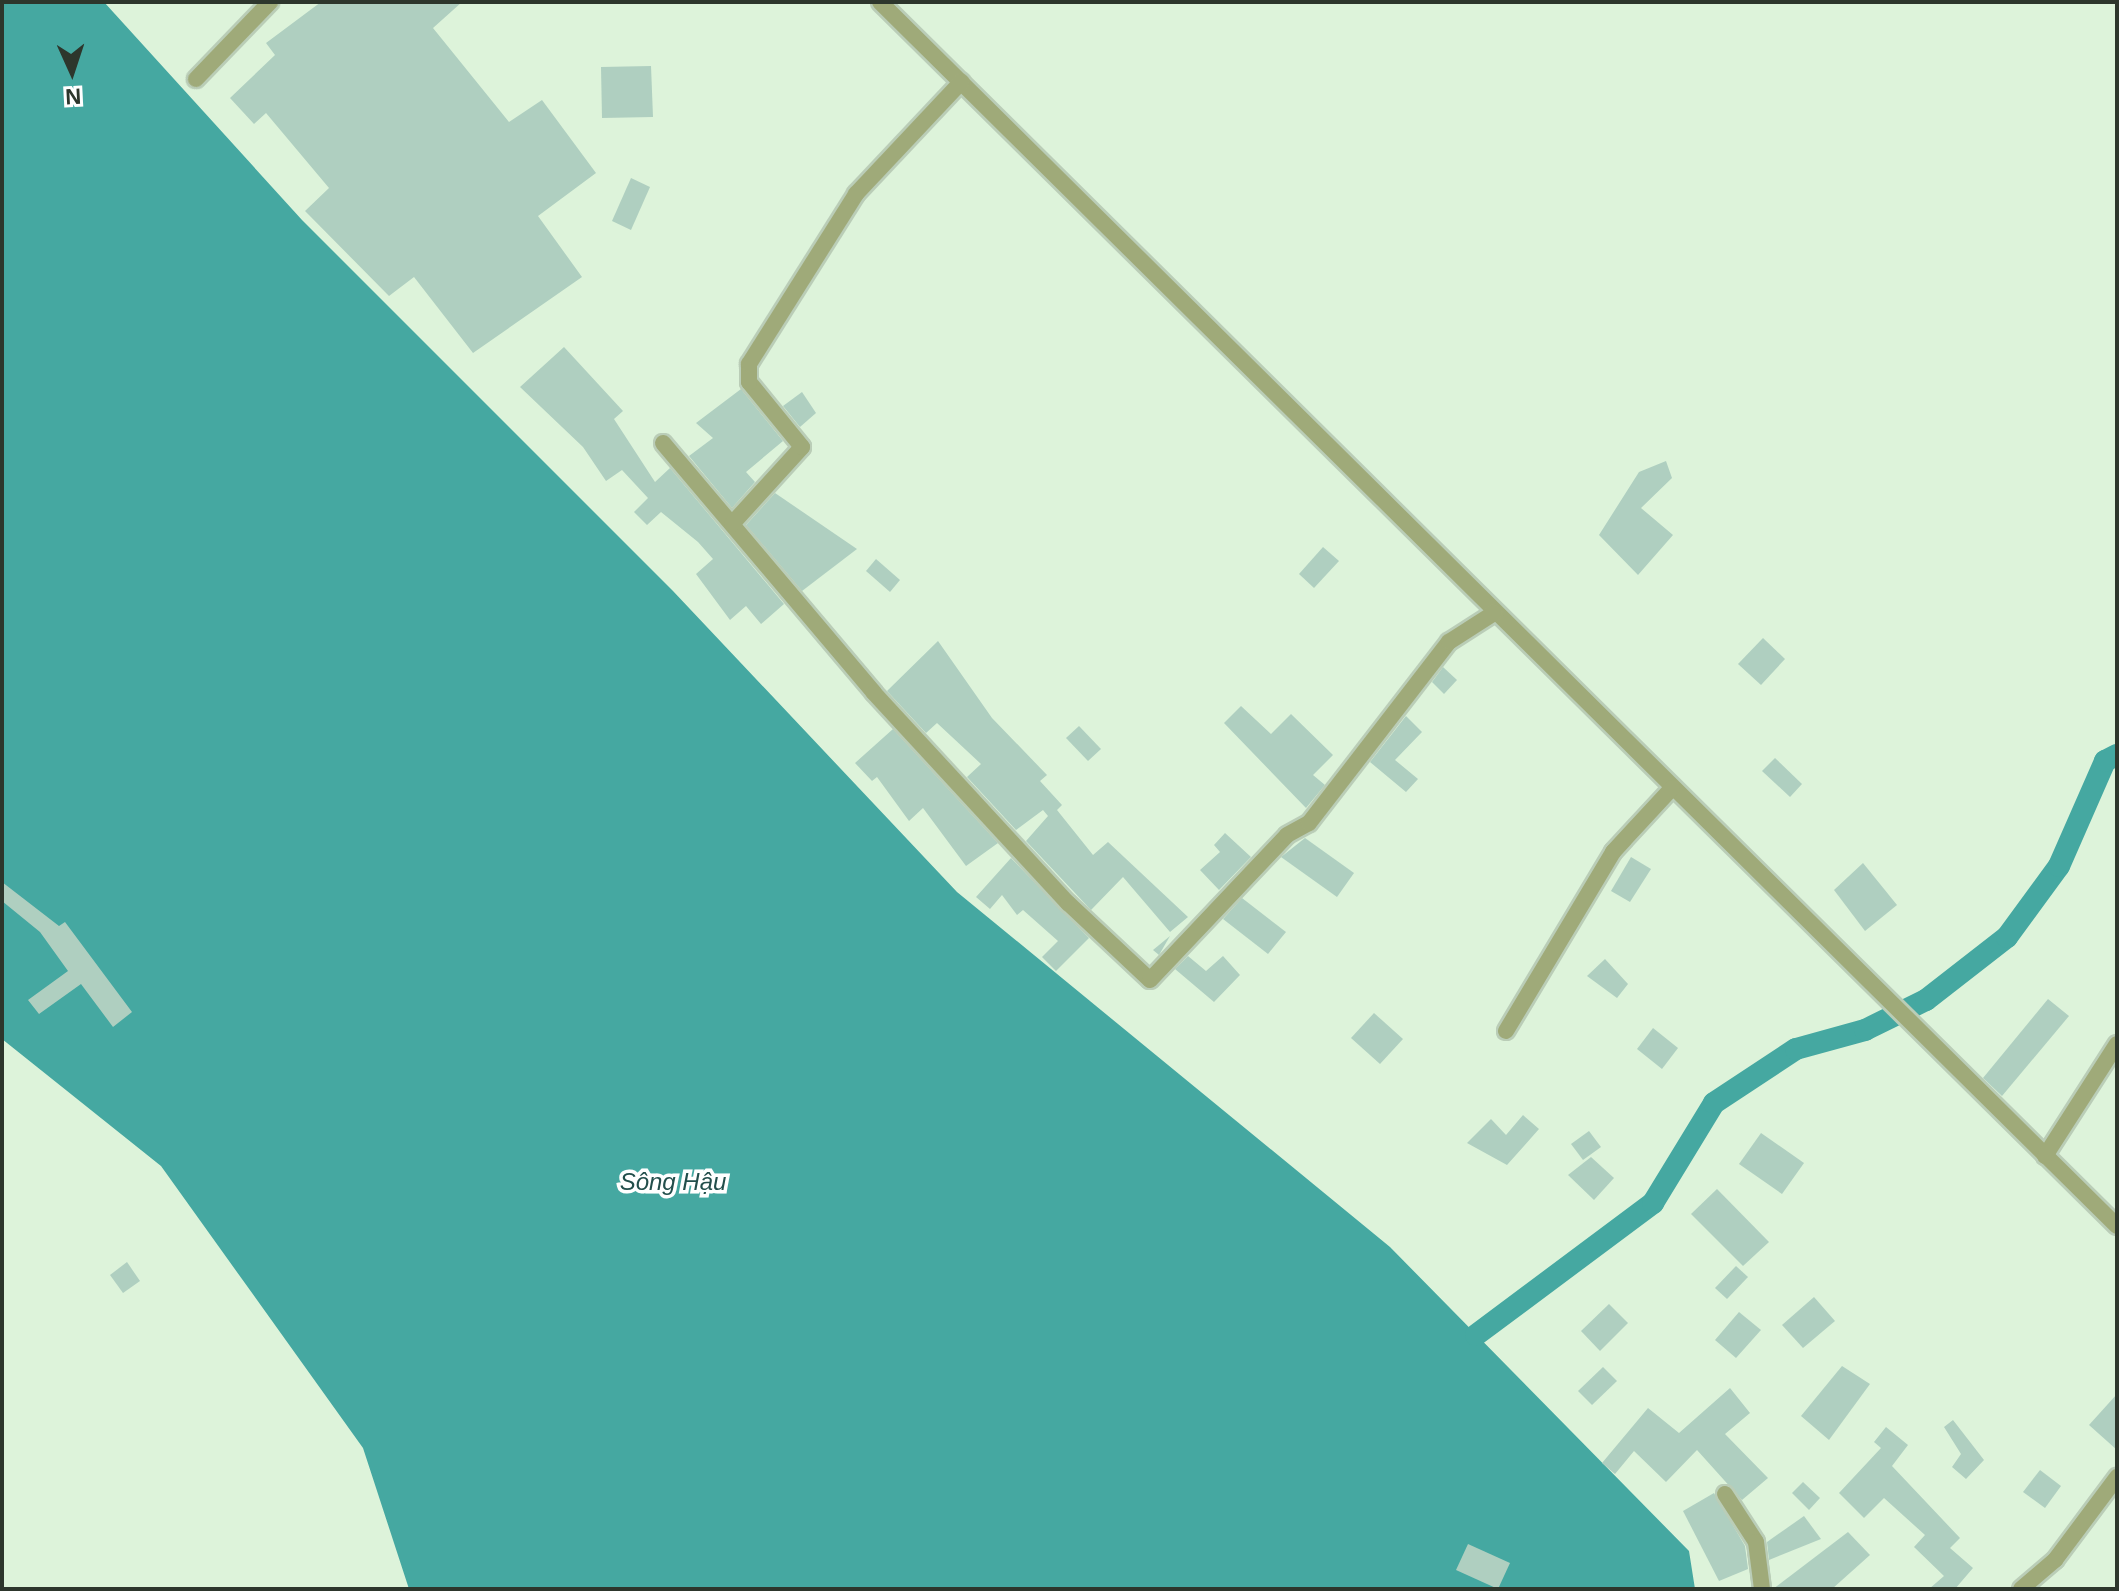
<!DOCTYPE html>
<html>
<head>
<meta charset="utf-8">
<style>
	body { margin:0 }
	#map { position:relative; width:2119px; height:1591px; overflow:hidden; background:#ddf3da; font-family:Arial,sans-serif }
	div>[style] { position:absolute }
	[style*='--x'] { left:calc(var(--x)*1px); top:calc(var(--y)*1px); width:calc(var(--w)*1px); rotate:calc(var(--a)*1deg) }
	.water>* { inset:0; background:#45a8a1 }
	.canal>* { height:22px; margin:-11px; padding:0 11px; transform-origin:11px; border-radius:11px; background:#45a8a1 }
	.building>* { inset:0; background:#afcfc0 }
	.roads { filter:drop-shadow(2px 0 #bacdb7) drop-shadow(-2px 0 #bacdb7) drop-shadow(0 2px #bacdb7) drop-shadow(0 -2px #bacdb7) }
	.minor>* { height:16px; margin:-8px; padding:0 8px; transform-origin:8px; border-radius:8px; background:#9faa79 }
	span { translate:-50% -50%; white-space:nowrap; text-align:center; line-height:1.15; -webkit-text-stroke:7px #fff; paint-order:stroke }
	.water-label { font-size:24px; color:#224e4b; font-style:italic }
	.frame { position:absolute; inset:0; border:4px solid #2d362c; pointer-events:none }
	.north { position:absolute; left:32px; top:32px; width:80px; height:80px; -webkit-text-stroke:6px #fff; paint-order:stroke; rotate:177deg; font-size:22px; font-weight:700; line-height:32px; text-align:center; color:#2d362c }
	.north::after { content:''; display:block; margin:auto; width:28px; height:36px; background:#2d362c; clip-path:polygon(50% 0,100% 100%,50% 72%,0 100%) }
</style>
</head>
<body>
<div id="map">
	<div class="water">
		<div style="clip-path:polygon(2px 2px,104px 2px,302px 220px,673px 591px,957px 892px,1390px 1247px,1689px 1551px,1695px 1589px,409px 1589px,363px 1448px,161px 1166px,2px 1039px)"></div>
	</div>
	<div class="canal">
		<div style="--x:1476;--y:1335;--w:221;--a:-36.7"></div>
		<div style="--x:1653;--y:1203;--w:117;--a:-58.6"></div>
		<div style="--x:1714;--y:1103;--w:98;--a:-33.4"></div>
		<div style="--x:1796;--y:1049;--w:72;--a:-15.4"></div>
		<div style="--x:1865;--y:1030;--w:68;--a:-26.2"></div>
		<div style="--x:1926;--y:1000;--w:103;--a:-37.9"></div>
		<div style="--x:2007;--y:937;--w:88;--a:-53.8"></div>
		<div style="--x:2059;--y:866;--w:115;--a:-66.3"></div>
		<div style="--x:2105;--y:761;--w:13;--a:-27"></div>
	</div>
	<div class="building">
		<div style="clip-path:polygon(321px 2px,462px 2px,433px 28px,509px 122px,542px 100px,596px 173px,538px 216px,582px 277px,473px 353px,414px 277px,389px 296px,305px 211px,329px 188px,266px 113px,254px 124px,230px 98px,275px 55px,266px 43px)"></div>
		<div style="clip-path:polygon(651px 66px,653px 117px,602px 118px,601px 67px)"></div>
		<div style="clip-path:polygon(631px 178px,650px 187px,631px 230px,612px 221px)"></div>
		<div style="clip-path:polygon(564px 347px,623px 411px,614px 419px,655px 482px,670px 468px,784px 604px,761px 624px,746px 606px,730px 620px,696px 574px,713px 559px,698px 542px,661px 512px,647px 525px,634px 512px,648px 498px,622px 470px,606px 481px,583px 447px,520px 387px)"></div>
		<div style="clip-path:polygon(741px 389px,783px 441px,746px 472px,755px 482px,732px 508px,689px 456px,713px 438px,696px 423px)"></div>
		<div style="clip-path:polygon(802px 392px,816px 413px,800px 427px,783px 406px)"></div>
		<div style="clip-path:polygon(1666px 461px,1672px 478px,1641px 508px,1673px 535px,1638px 575px,1599px 535px,1639px 472px)"></div>
		<div style="clip-path:polygon(775px 493px,857px 549px,802px 591px,746px 525px)"></div>
		<div style="clip-path:polygon(1323px 547px,1339px 561px,1314px 588px,1299px 574px)"></div>
		<div style="clip-path:polygon(876px 559px,900px 580px,890px 592px,866px 571px)"></div>
		<div style="clip-path:polygon(1763px 638px,1785px 659px,1761px 685px,1738px 664px)"></div>
		<div style="clip-path:polygon(938px 641px,992px 718px,1047px 775px,1040px 781px,1062px 805px,1057px 810px,1093px 855px,1108px 842px,1188px 917px,1170px 932px,1123px 877px,1091px 910px,1026px 841px,1048px 816px,1043px 810px,1016px 830px,967px 777px,981px 764px,937px 723px,926px 733px,887px 691px)"></div>
		<div style="clip-path:polygon(1443px 667px,1457px 680px,1444px 694px,1432px 682px)"></div>
		<div style="clip-path:polygon(1241px 706px,1271px 734px,1291px 714px,1333px 755px,1313px 775px,1325px 785px,1306px 808px,1224px 723px)"></div>
		<div style="clip-path:polygon(1406px 716px,1422px 732px,1395px 760px,1418px 779px,1406px 792px,1370px 762px)"></div>
		<div style="clip-path:polygon(1079px 726px,1101px 749px,1088px 761px,1066px 738px)"></div>
		<div style="clip-path:polygon(893px 729px,998px 843px,966px 866px,923px 808px,909px 821px,877px 777px,872px 781px,855px 763px)"></div>
		<div style="clip-path:polygon(1775px 758px,1802px 784px,1790px 797px,1762px 771px)"></div>
		<div style="clip-path:polygon(1225px 833px,1251px 857px,1219px 890px,1200px 870px,1220px 852px,1214px 845px)"></div>
		<div style="clip-path:polygon(1305px 838px,1354px 873px,1337px 897px,1281px 857px)"></div>
		<div style="clip-path:polygon(1631px 857px,1651px 869px,1630px 902px,1611px 891px)"></div>
		<div style="clip-path:polygon(1011px 858px,1089px 938px,1056px 971px,1042px 957px,1058px 941px,1023px 910px,1017px 915px,1002px 895px,990px 909px,976px 897px)"></div>
		<div style="clip-path:polygon(1863px 863px,1897px 905px,1865px 931px,1834px 890px)"></div>
		<div style="clip-path:polygon(2px 882px,59px 926px,65px 922px,132px 1012px,113px 1027px,81px 984px,39px 1014px,28px 1000px,68px 971px,40px 932px,2px 901px)"></div>
		<div style="clip-path:polygon(1242px 898px,1286px 932px,1268px 954px,1223px 919px)"></div>
		<div style="clip-path:polygon(1170px 936px,1159px 955px,1153px 950px)"></div>
		<div style="clip-path:polygon(1188px 956px,1206px 971px,1223px 956px,1240px 975px,1214px 1002px,1175px 969px)"></div>
		<div style="clip-path:polygon(1605px 959px,1628px 984px,1617px 998px,1587px 976px)"></div>
		<div style="clip-path:polygon(2048px 999px,2069px 1016px,2002px 1096px,1983px 1078px)"></div>
		<div style="clip-path:polygon(1374px 1013px,1403px 1039px,1380px 1064px,1351px 1038px)"></div>
		<div style="clip-path:polygon(1653px 1028px,1678px 1048px,1662px 1069px,1637px 1049px)"></div>
		<div style="clip-path:polygon(1523px 1115px,1539px 1129px,1507px 1165px,1467px 1143px,1491px 1119px,1506px 1135px)"></div>
		<div style="clip-path:polygon(1589px 1131px,1601px 1147px,1583px 1160px,1571px 1144px)"></div>
		<div style="clip-path:polygon(1761px 1133px,1804px 1163px,1782px 1194px,1739px 1164px)"></div>
		<div style="clip-path:polygon(1591px 1157px,1614px 1178px,1594px 1200px,1568px 1175px)"></div>
		<div style="clip-path:polygon(1717px 1189px,1769px 1242px,1743px 1266px,1691px 1214px)"></div>
		<div style="clip-path:polygon(127px 1262px,140px 1281px,123px 1293px,110px 1275px)"></div>
		<div style="clip-path:polygon(1736px 1266px,1748px 1277px,1727px 1299px,1715px 1288px)"></div>
		<div style="clip-path:polygon(1814px 1297px,1835px 1321px,1803px 1348px,1782px 1325px)"></div>
		<div style="clip-path:polygon(1609px 1304px,1628px 1323px,1600px 1351px,1581px 1331px)"></div>
		<div style="clip-path:polygon(1739px 1312px,1761px 1330px,1736px 1358px,1715px 1340px)"></div>
		<div style="clip-path:polygon(1842px 1366px,1870px 1384px,1829px 1440px,1801px 1416px)"></div>
		<div style="clip-path:polygon(1603px 1367px,1617px 1381px,1592px 1405px,1578px 1391px)"></div>
		<div style="clip-path:polygon(1730px 1388px,1750px 1413px,1725px 1434px,1768px 1478px,1742px 1500px,1697px 1450px,1666px 1482px,1634px 1451px,1615px 1474px,1602px 1463px,1648px 1408px,1679px 1433px)"></div>
		<div style="clip-path:polygon(2117px 1394px,2117px 1450px,2089px 1425px)"></div>
		<div style="clip-path:polygon(1953px 1420px,1984px 1460px,1966px 1479px,1952px 1467px,1961px 1454px,1944px 1427px)"></div>
		<div style="clip-path:polygon(1886px 1427px,1908px 1445px,1892px 1466px,1960px 1538px,1950px 1548px,1973px 1568px,1955px 1589px,1929px 1589px,1944px 1576px,1914px 1547px,1925px 1535px,1884px 1498px,1864px 1518px,1839px 1493px,1881px 1448px,1874px 1442px)"></div>
		<div style="clip-path:polygon(2040px 1470px,2061px 1486px,2045px 1508px,2023px 1492px)"></div>
		<div style="clip-path:polygon(1803px 1482px,1820px 1498px,1809px 1510px,1792px 1493px)"></div>
		<div style="clip-path:polygon(1714px 1493px,1745px 1546px,1748px 1569px,1719px 1581px,1683px 1511px)"></div>
		<div style="clip-path:polygon(1804px 1516px,1821px 1539px,1769px 1560px,1767px 1542px)"></div>
		<div style="clip-path:polygon(1848px 1532px,1870px 1555px,1832px 1589px,1773px 1589px)"></div>
		<div style="clip-path:polygon(1468px 1544px,1510px 1563px,1498px 1589px,1456px 1570px)"></div>
	</div>
	<div class="roads">
		<div class="minor">
			<div style="--x:880;--y:2;--w:1740;--a:44.7"></div>
			<div style="--x:196;--y:79;--w:107;--a:-46.1"></div>
			<div style="--x:663;--y:443;--w:327;--a:49.8"></div>
			<div style="--x:874;--y:693;--w:286;--a:47.3"></div>
			<div style="--x:1068;--y:903;--w:112;--a:43.2"></div>
			<div style="--x:1150;--y:980;--w:199;--a:-46.6"></div>
			<div style="--x:1287;--y:835;--w:25;--a:-29"></div>
			<div style="--x:1309;--y:823;--w:229;--a:-52.3"></div>
			<div style="--x:1449;--y:642;--w:54;--a:-32.8"></div>
			<div style="--x:732;--y:524;--w:104;--a:-47.7"></div>
			<div style="--x:802;--y:447;--w:84;--a:-129.2"></div>
			<div style="--x:749;--y:382;--w:18;--a:-90"></div>
			<div style="--x:749;--y:364;--w:201;--a:-57.8"></div>
			<div style="--x:856;--y:194;--w:154;--a:-46.8"></div>
			<div style="--x:1506;--y:1031;--w:209;--a:-59.1"></div>
			<div style="--x:1613;--y:852;--w:87;--a:-47.3"></div>
			<div style="--x:2045;--y:1156;--w:133;--a:-57.3"></div>
			<div style="--x:1725;--y:1494;--w:57;--a:57.1"></div>
			<div style="--x:1756;--y:1542;--w:47;--a:82.7"></div>
			<div style="--x:2021;--y:1589;--w:45;--a:-40.5"></div>
			<div style="--x:2055;--y:1560;--w:104;--a:-53.2"></div>
		</div>
	</div>
	<div class="water-label">
		<span style="left:673px;top:1182px">Sông Hậu</span>
	</div>
	<div class="frame"></div>
	<div class="north">N</div>
</div>
</body>
</html>
